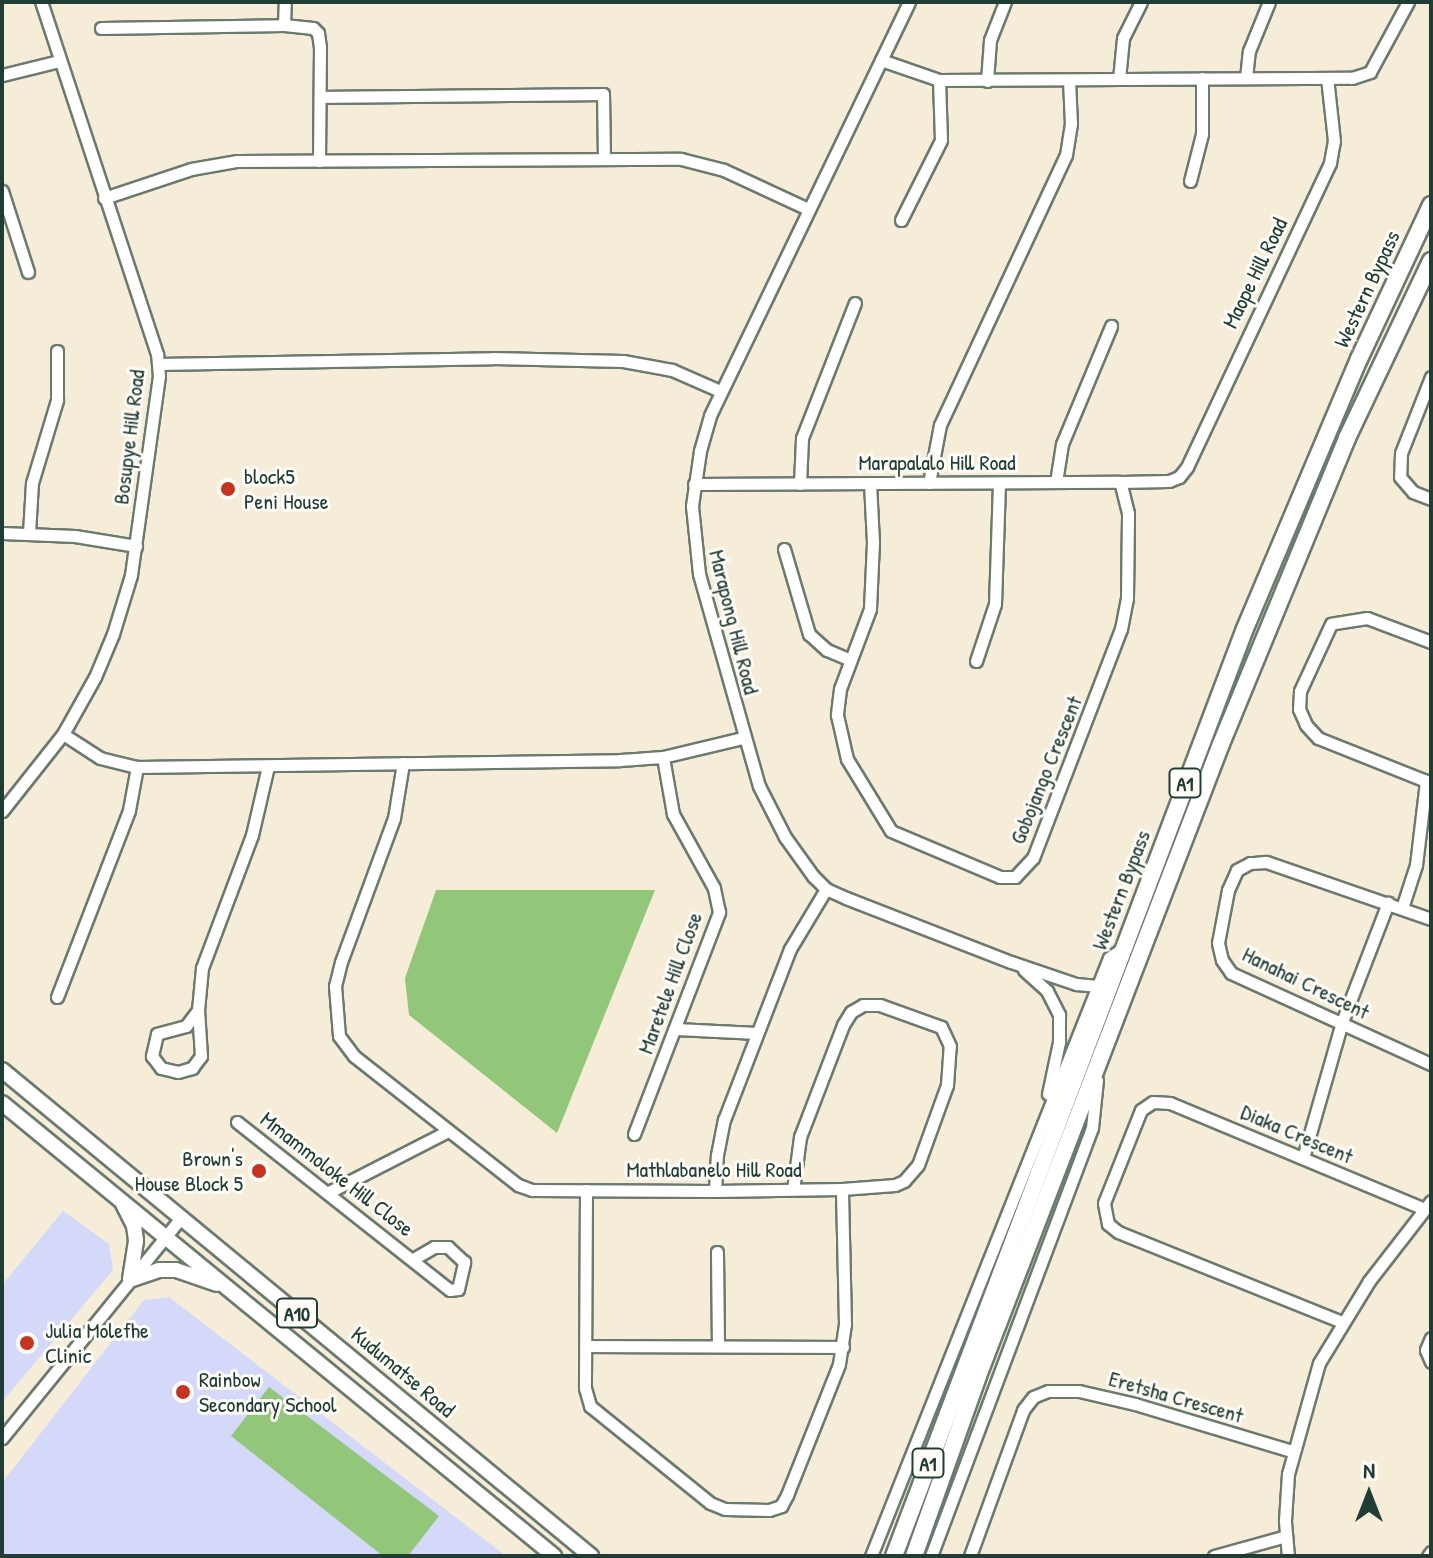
<!DOCTYPE html>
<html>
<head>
<meta charset="utf-8">
<style>
	body { margin:0 }
	#map { position:relative; width:1433px; height:1558px; overflow:hidden; background:#f6edd9; font-family:"Patrick Hand",sans-serif }
	div>[style] { position:absolute }
	[style*='--x'] { left:calc(var(--x)*1px); top:calc(var(--y)*1px); width:calc(var(--w)*1px); rotate:calc(var(--a)*1deg) }
	.built>* { inset:0; background:#d4d8f9 }
	.green>* { inset:0; background:#92c779 }
	.roads { filter:drop-shadow(2px 0 #6a7b6e) drop-shadow(-2px 0 #6a7b6e) drop-shadow(0 2px #6a7b6e) drop-shadow(0 -2px #6a7b6e) }
	.minor>* { height:11px; margin:-5.5px; padding:0 5.5px; transform-origin:5.5px; border-radius:5.5px; background:#fff }
	.major>* { height:14px; margin:-7px; padding:0 7px; transform-origin:7px; border-radius:7px; background:#fff }
	.highway>* { height:16px; margin:-8px; padding:0 8px; transform-origin:8px; border-radius:8px; background:#fff }
	.dots>* { width:22px; height:22px; translate:-50% -50%; box-sizing:border-box; border:4px solid #fdfcf7; border-radius:50% }
	span { translate:-50% -50%; white-space:nowrap; text-align:center; line-height:1.15; -webkit-text-stroke:6px #fdfcf7; paint-order:stroke }
	.shield-label span { padding:2px 6px; background:#fdfcf7; border:2px solid; border-radius:6px; -webkit-text-stroke-width:0 }
	.shield-label { font-size:20px; color:#1f3d34; font-weight:700 }
	.street-label { font-size:22px; color:#1f3d34 }
	.poi-label { font-size:22px; color:#1f3d34 }
	.left { translate:0 -50%; text-align:left }
	.right { translate:-100% -50%; text-align:right }
	.frame { position:absolute; inset:0; border:4px solid #1f3d34; pointer-events:none }
	.north { position:absolute; left:1329px; top:1454px; width:80px; height:80px; -webkit-text-stroke:6px #fdfcf7; paint-order:stroke; rotate:0deg; font-size:22px; font-weight:700; line-height:32px; text-align:center; color:#1f3d34 }
	.north::after { content:''; display:block; margin:auto; width:28px; height:36px; background:#1f3d34; clip-path:polygon(50% 0,100% 100%,50% 72%,0 100%) }
</style>
</head>
<body>
<div id="map">
	<div class="built">
		<div style="clip-path:polygon(63px 1211px,109px 1244px,113px 1270px,2px 1402px,2px 1285px)"></div>
		<div style="clip-path:polygon(169px 1297px,506px 1556px,2px 1556px,2px 1483px,144px 1300px)"></div>
	</div>
	<div class="green">
		<div style="clip-path:polygon(436px 890px,655px 890px,557px 1133px,409px 1015px,405px 978px)"></div>
		<div style="clip-path:polygon(269px 1387px,439px 1516px,408px 1556px,383px 1556px,231px 1436px)"></div>
	</div>
	<div class="roads">
		<div class="minor">
			<div style="--x:909;--y:2;--w:459;--a:115.7"></div>
			<div style="--x:710;--y:416;--w:36;--a:106"></div>
			<div style="--x:700;--y:451;--w:56;--a:98.3"></div>
			<div style="--x:692;--y:506;--w:68;--a:84.1"></div>
			<div style="--x:699;--y:574;--w:220;--a:74.2"></div>
			<div style="--x:759;--y:786;--w:57;--a:63"></div>
			<div style="--x:785;--y:837;--w:48;--a:54.3"></div>
			<div style="--x:813;--y:876;--w:18;--a:45"></div>
			<div style="--x:826;--y:889;--w:22;--a:24"></div>
			<div style="--x:846;--y:898;--w:177;--a:21.2"></div>
			<div style="--x:1011;--y:962;--w:69;--a:18.7"></div>
			<div style="--x:1076;--y:984;--w:22;--a:5"></div>
			<div style="--x:284;--y:25;--w:23;--a:-88"></div>
			<div style="--x:101;--y:28;--w:183;--a:-0.9"></div>
			<div style="--x:284;--y:25;--w:29;--a:6"></div>
			<div style="--x:313;--y:28;--w:7;--a:45"></div>
			<div style="--x:318;--y:33;--w:14;--a:82"></div>
			<div style="--x:320;--y:47;--w:114;--a:90.5"></div>
			<div style="--x:881;--y:60;--w:61;--a:19"></div>
			<div style="--x:939;--y:80;--w:413;--a:-0.3"></div>
			<div style="--x:1352;--y:78;--w:19;--a:-18"></div>
			<div style="--x:1370;--y:72;--w:80;--a:-61.5"></div>
			<div style="--x:2;--y:75;--w:59;--a:-13.8"></div>
			<div style="--x:1246;--y:78;--w:27;--a:-84"></div>
			<div style="--x:1249;--y:51;--w:53;--a:-67.8"></div>
			<div style="--x:1119;--y:79;--w:41;--a:-84.4"></div>
			<div style="--x:1123;--y:38;--w:40;--a:-63.4"></div>
			<div style="--x:987;--y:81;--w:41;--a:-85.8"></div>
			<div style="--x:990;--y:40;--w:41;--a:-68.5"></div>
			<div style="--x:320;--y:97;--w:283;--a:-0.6"></div>
			<div style="--x:603;--y:94;--w:65;--a:89.1"></div>
			<div style="--x:1190;--y:181;--w:49;--a:-75.7"></div>
			<div style="--x:1202;--y:134;--w:56;--a:-90"></div>
			<div style="--x:2;--y:191;--w:85;--a:72.2"></div>
			<div style="--x:104;--y:198;--w:92;--a:-18.4"></div>
			<div style="--x:191;--y:169;--w:47;--a:-9.9"></div>
			<div style="--x:237;--y:161;--w:444;--a:-0.3"></div>
			<div style="--x:681;--y:159;--w:44;--a:14.3"></div>
			<div style="--x:724;--y:170;--w:93;--a:24.9"></div>
			<div style="--x:901;--y:220;--w:89;--a:-63.4"></div>
			<div style="--x:941;--y:140;--w:60;--a:-91.9"></div>
			<div style="--x:158;--y:364;--w:335;--a:-1"></div>
			<div style="--x:493;--y:358;--w:130;--a:1.3"></div>
			<div style="--x:623;--y:361;--w:50;--a:10.4"></div>
			<div style="--x:672;--y:370;--w:52;--a:23.6"></div>
			<div style="--x:1431;--y:377;--w:82;--a:111.5"></div>
			<div style="--x:1401;--y:453;--w:24;--a:92"></div>
			<div style="--x:1400;--y:477;--w:20;--a:49"></div>
			<div style="--x:1413;--y:492;--w:19;--a:21"></div>
			<div style="--x:1056;--y:482;--w:38;--a:-81"></div>
			<div style="--x:1062;--y:444;--w:128;--a:-67.4"></div>
			<div style="--x:870;--y:483;--w:59;--a:87.1"></div>
			<div style="--x:873;--y:542;--w:67;--a:92.6"></div>
			<div style="--x:870;--y:609;--w:85;--a:110.6"></div>
			<div style="--x:840;--y:689;--w:26;--a:97"></div>
			<div style="--x:837;--y:715;--w:45;--a:77.2"></div>
			<div style="--x:847;--y:759;--w:84;--a:58.6"></div>
			<div style="--x:891;--y:831;--w:118;--a:22.9"></div>
			<div style="--x:1000;--y:877;--w:15;--a:0"></div>
			<div style="--x:1015;--y:877;--w:26;--a:-47"></div>
			<div style="--x:1033;--y:858;--w:245;--a:-69"></div>
			<div style="--x:1121;--y:629;--w:32;--a:-79"></div>
			<div style="--x:1127;--y:598;--w:85;--a:-89.3"></div>
			<div style="--x:1128;--y:513;--w:32;--a:-104"></div>
			<div style="--x:929;--y:483;--w:59;--a:-79.3"></div>
			<div style="--x:940;--y:425;--w:298;--a:-65"></div>
			<div style="--x:1066;--y:155;--w:31;--a:-81"></div>
			<div style="--x:1071;--y:124;--w:44;--a:-92.6"></div>
			<div style="--x:694;--y:484;--w:426;--a:-0.3"></div>
			<div style="--x:1120;--y:482;--w:49;--a:-1.2"></div>
			<div style="--x:1169;--y:481;--w:11;--a:-22"></div>
			<div style="--x:1179;--y:477;--w:13;--a:-51"></div>
			<div style="--x:1187;--y:467;--w:336;--a:-64.8"></div>
			<div style="--x:1330;--y:163;--w:22;--a:-80"></div>
			<div style="--x:1334;--y:141;--w:63;--a:-96.3"></div>
			<div style="--x:800;--y:484;--w:46;--a:-87.5"></div>
			<div style="--x:802;--y:438;--w:145;--a:-68.6"></div>
			<div style="--x:2;--y:533;--w:73;--a:2.4"></div>
			<div style="--x:75;--y:536;--w:62;--a:9.3"></div>
			<div style="--x:29;--y:533;--w:50;--a:-86.6"></div>
			<div style="--x:32;--y:483;--w:87;--a:-73.2"></div>
			<div style="--x:57;--y:400;--w:49;--a:-90"></div>
			<div style="--x:784;--y:549;--w:89;--a:73.6"></div>
			<div style="--x:809;--y:634;--w:24;--a:42"></div>
			<div style="--x:827;--y:650;--w:25;--a:23"></div>
			<div style="--x:1431;--y:642;--w:68;--a:-159.4"></div>
			<div style="--x:1367;--y:618;--w:36;--a:171"></div>
			<div style="--x:1331;--y:624;--w:74;--a:114.8"></div>
			<div style="--x:1300;--y:691;--w:18;--a:93"></div>
			<div style="--x:1299;--y:709;--w:17;--a:66"></div>
			<div style="--x:1306;--y:725;--w:18;--a:47"></div>
			<div style="--x:1318;--y:738;--w:122;--a:21.7"></div>
			<div style="--x:976;--y:661;--w:60;--a:-71.6"></div>
			<div style="--x:995;--y:604;--w:121;--a:-88.1"></div>
			<div style="--x:63;--y:734;--w:44;--a:33"></div>
			<div style="--x:100;--y:758;--w:38;--a:14"></div>
			<div style="--x:137;--y:767;--w:483;--a:-0.8"></div>
			<div style="--x:620;--y:760;--w:43;--a:-4"></div>
			<div style="--x:663;--y:757;--w:82;--a:-13.4"></div>
			<div style="--x:403;--y:763;--w:56;--a:99.3"></div>
			<div style="--x:394;--y:818;--w:153;--a:110.2"></div>
			<div style="--x:341;--y:962;--w:25;--a:104"></div>
			<div style="--x:335;--y:986;--w:50;--a:85.4"></div>
			<div style="--x:339;--y:1036;--w:25;--a:53"></div>
			<div style="--x:354;--y:1056;--w:209;--a:38.2"></div>
			<div style="--x:518;--y:1185;--w:15;--a:20"></div>
			<div style="--x:532;--y:1190;--w:183;--a:0.3"></div>
			<div style="--x:715;--y:1191;--w:127;--a:-0.9"></div>
			<div style="--x:842;--y:1189;--w:53;--a:-4.3"></div>
			<div style="--x:895;--y:1185;--w:10;--a:-24"></div>
			<div style="--x:904;--y:1181;--w:21;--a:-49"></div>
			<div style="--x:918;--y:1165;--w:85;--a:-70.1"></div>
			<div style="--x:947;--y:1085;--w:39;--a:-86"></div>
			<div style="--x:950;--y:1046;--w:21;--a:-115"></div>
			<div style="--x:941;--y:1027;--w:65;--a:-160.2"></div>
			<div style="--x:880;--y:1005;--w:17;--a:180"></div>
			<div style="--x:863;--y:1005;--w:14;--a:150"></div>
			<div style="--x:851;--y:1012;--w:15;--a:122"></div>
			<div style="--x:843;--y:1025;--w:120;--a:111"></div>
			<div style="--x:800;--y:1137;--w:53;--a:97.5"></div>
			<div style="--x:2;--y:811;--w:98;--a:-51.6"></div>
			<div style="--x:63;--y:734;--w:65;--a:-60.7"></div>
			<div style="--x:95;--y:677;--w:47;--a:-67.3"></div>
			<div style="--x:113;--y:634;--w:62;--a:-73"></div>
			<div style="--x:131;--y:575;--w:201;--a:-82"></div>
			<div style="--x:159;--y:376;--w:22;--a:-95"></div>
			<div style="--x:157;--y:354;--w:371;--a:-108.2"></div>
			<div style="--x:1402;--y:908;--w:45;--a:-72"></div>
			<div style="--x:1416;--y:865;--w:85;--a:-83.2"></div>
			<div style="--x:1431;--y:919;--w:175;--a:-160.9"></div>
			<div style="--x:1266;--y:862;--w:16;--a:176"></div>
			<div style="--x:1250;--y:863;--w:15;--a:152"></div>
			<div style="--x:1237;--y:870;--w:22;--a:114"></div>
			<div style="--x:1228;--y:890;--w:54;--a:100.7"></div>
			<div style="--x:1218;--y:943;--w:17;--a:77"></div>
			<div style="--x:1222;--y:960;--w:16;--a:55"></div>
			<div style="--x:1231;--y:973;--w:220;--a:24.5"></div>
			<div style="--x:1024;--y:970;--w:31;--a:42"></div>
			<div style="--x:1047;--y:991;--w:27;--a:63"></div>
			<div style="--x:1059;--y:1015;--w:27;--a:90"></div>
			<div style="--x:1059;--y:1042;--w:53;--a:101.9"></div>
			<div style="--x:57;--y:997;--w:200;--a:-68.9"></div>
			<div style="--x:129;--y:810;--w:44;--a:-79.5"></div>
			<div style="--x:198;--y:1010;--w:20;--a:127"></div>
			<div style="--x:186;--y:1026;--w:30;--a:165"></div>
			<div style="--x:157;--y:1034;--w:23;--a:103"></div>
			<div style="--x:152;--y:1056;--w:15;--a:53"></div>
			<div style="--x:161;--y:1068;--w:17;--a:13"></div>
			<div style="--x:178;--y:1072;--w:15;--a:-16"></div>
			<div style="--x:192;--y:1068;--w:15;--a:-53"></div>
			<div style="--x:201;--y:1056;--w:46;--a:-93.7"></div>
			<div style="--x:198;--y:1010;--w:42;--a:-84.6"></div>
			<div style="--x:202;--y:968;--w:142;--a:-69.4"></div>
			<div style="--x:252;--y:835;--w:71;--a:-76.9"></div>
			<div style="--x:676;--y:1029;--w:81;--a:2.8"></div>
			<div style="--x:237;--y:1122;--w:271;--a:38.3"></div>
			<div style="--x:450;--y:1290;--w:8;--a:-7"></div>
			<div style="--x:458;--y:1289;--w:28;--a:-77"></div>
			<div style="--x:464;--y:1262;--w:22;--a:-137"></div>
			<div style="--x:448;--y:1247;--w:14;--a:180"></div>
			<div style="--x:434;--y:1247;--w:24;--a:150"></div>
			<div style="--x:634;--y:1134;--w:238;--a:-69"></div>
			<div style="--x:719;--y:912;--w:25;--a:-102"></div>
			<div style="--x:714;--y:888;--w:85;--a:-119"></div>
			<div style="--x:673;--y:814;--w:58;--a:-100"></div>
			<div style="--x:1303;--y:1158;--w:141;--a:-74"></div>
			<div style="--x:1342;--y:1022;--w:128;--a:-68.9"></div>
			<div style="--x:586;--y:1190;--w:198;--a:90.3"></div>
			<div style="--x:585;--y:1388;--w:19;--a:74"></div>
			<div style="--x:590;--y:1406;--w:154;--a:38.9"></div>
			<div style="--x:710;--y:1503;--w:16;--a:22"></div>
			<div style="--x:725;--y:1509;--w:44;--a:1.3"></div>
			<div style="--x:769;--y:1510;--w:13;--a:-18"></div>
			<div style="--x:781;--y:1506;--w:13;--a:-61"></div>
			<div style="--x:787;--y:1495;--w:141;--a:-68.3"></div>
			<div style="--x:839;--y:1364;--w:40;--a:-81.5"></div>
			<div style="--x:845;--y:1324;--w:135;--a:-91.3"></div>
			<div style="--x:715;--y:1191;--w:36;--a:-87"></div>
			<div style="--x:717;--y:1155;--w:36;--a:-79"></div>
			<div style="--x:724;--y:1120;--w:183;--a:-68.9"></div>
			<div style="--x:790;--y:949;--w:70;--a:-59"></div>
			<div style="--x:329;--y:1192;--w:134;--a:-27.1"></div>
			<div style="--x:717;--y:1252;--w:94;--a:89.4"></div>
			<div style="--x:1342;--y:1322;--w:241;--a:-158.1"></div>
			<div style="--x:1118;--y:1232;--w:13;--a:-141"></div>
			<div style="--x:1108;--y:1224;--w:21;--a:-101"></div>
			<div style="--x:1104;--y:1203;--w:100;--a:-68.3"></div>
			<div style="--x:1141;--y:1110;--w:14;--a:-34"></div>
			<div style="--x:1153;--y:1102;--w:17;--a:3"></div>
			<div style="--x:1170;--y:1103;--w:276;--a:22.6"></div>
			<div style="--x:1431;--y:1338;--w:13;--a:113"></div>
			<div style="--x:1426;--y:1350;--w:13;--a:67"></div>
			<div style="--x:586;--y:1346;--w:257;--a:0.2"></div>
			<div style="--x:2;--y:1438;--w:284;--a:-50.9"></div>
			<div style="--x:871;--y:1556;--w:644;--a:-68.3"></div>
			<div style="--x:1109;--y:958;--w:16;--a:-35"></div>
			<div style="--x:931;--y:1556;--w:457;--a:-69.4"></div>
			<div style="--x:1092;--y:1128;--w:48;--a:-84.1"></div>
			<div style="--x:970;--y:1556;--w:155;--a:-70"></div>
			<div style="--x:1023;--y:1410;--w:16;--a:-52"></div>
			<div style="--x:1033;--y:1397;--w:16;--a:-22"></div>
			<div style="--x:1048;--y:1391;--w:31;--a:0"></div>
			<div style="--x:1079;--y:1391;--w:57;--a:13.1"></div>
			<div style="--x:1135;--y:1404;--w:164;--a:16.7"></div>
			<div style="--x:1214;--y:1556;--w:75;--a:-15.5"></div>
			<div style="--x:1288;--y:1556;--w:36;--a:-95"></div>
			<div style="--x:1285;--y:1520;--w:46;--a:-86.3"></div>
			<div style="--x:1288;--y:1474;--w:115;--a:-74.4"></div>
			<div style="--x:1319;--y:1363;--w:96;--a:-58.6"></div>
			<div style="--x:1369;--y:1281;--w:101;--a:-52.2"></div>
			<div style="--x:1428;--y:1556;--w:5;--a:-53"></div>
		</div>
		<div class="major">
			<div style="--x:2;--y:1070;--w:764;--a:39.53"></div>
			<div style="--x:2;--y:1103;--w:714;--a:39.37"></div>
			<div style="--x:123;--y:1204;--w:25;--a:63"></div>
			<div style="--x:134;--y:1226;--w:15;--a:82"></div>
			<div style="--x:136;--y:1241;--w:39;--a:99"></div>
			<div style="--x:130;--y:1280;--w:31;--a:-19"></div>
			<div style="--x:159;--y:1270;--w:17;--a:0"></div>
			<div style="--x:176;--y:1270;--w:43;--a:18.9"></div>
		</div>
		<div class="highway">
			<div style="--x:894;--y:1556;--w:989;--a:-69.27"></div>
			<div style="--x:1244;--y:631;--w:295;--a:-67.1"></div>
			<div style="--x:1359;--y:359;--w:170;--a:-64.9"></div>
			<div style="--x:914;--y:1556;--w:191;--a:-70.4"></div>
			<div style="--x:978;--y:1376;--w:677;--a:-68.97"></div>
			<div style="--x:1221;--y:744;--w:331;--a:-67.6"></div>
			<div style="--x:1347;--y:438;--w:196;--a:-64.6"></div>
		</div>
	</div>
	<div class="dots">
		<div style="left:228px;top:489px;background:#c8321e"></div>
		<div style="left:259px;top:1171px;background:#c8321e"></div>
		<div style="left:27px;top:1343px;background:#c8321e"></div>
		<div style="left:183px;top:1392px;background:#c8321e"></div>
	</div>
	<div class="shield-label">
		<span style="left:1185px;top:783px">A1</span>
		<span style="left:297px;top:1313px">A10</span>
		<span style="left:928px;top:1463px">A1</span>
	</div>
	<div class="street-label">
		<span style="left:1255px;top:273px;rotate:-64deg">Maope Hill Road</span>
		<span style="left:1367px;top:289px;rotate:-65deg">Western Bypass</span>
		<span style="left:129px;top:437px;rotate:-83deg">Bosupye Hill Road</span>
		<span style="left:937px;top:463px">Marapalalo Hill Road</span>
		<span style="left:734px;top:622px;rotate:76deg">Marapong Hill Road</span>
		<span style="left:1046px;top:770px;rotate:-68deg">Gobojango Crescent</span>
		<span style="left:1121px;top:890px;rotate:-69deg">Western Bypass</span>
		<span style="left:670px;top:983px;rotate:-70deg">Maretele Hill Close</span>
		<span style="left:1306px;top:983px;rotate:26deg">Hanahai Crescent</span>
		<span style="left:1297px;top:1134px;rotate:23deg">Diaka Crescent</span>
		<span style="left:714px;top:1170px">Mathlabanelo Hill Road</span>
		<span style="left:337px;top:1174px;rotate:38deg">Mmammoloke Hill Close</span>
		<span style="left:403px;top:1372px;rotate:40deg">Kudumatse Road</span>
		<span style="left:1176px;top:1397px;rotate:16deg">Eretsha Crescent</span>
	</div>
	<div class="poi-label">
		<span class="left" style="left:244px;top:489px">block5<br>Peni House</span>
		<span class="right" style="left:243px;top:1171px">Brown's<br>House Block 5</span>
		<span class="left" style="left:45px;top:1343px">Julia Molefhe<br>Clinic</span>
		<span class="left" style="left:199px;top:1392px">Rainbow<br>Secondary School</span>
	</div>
	<div class="frame"></div>
	<div class="north">N</div>
</div>
</body>
</html>
